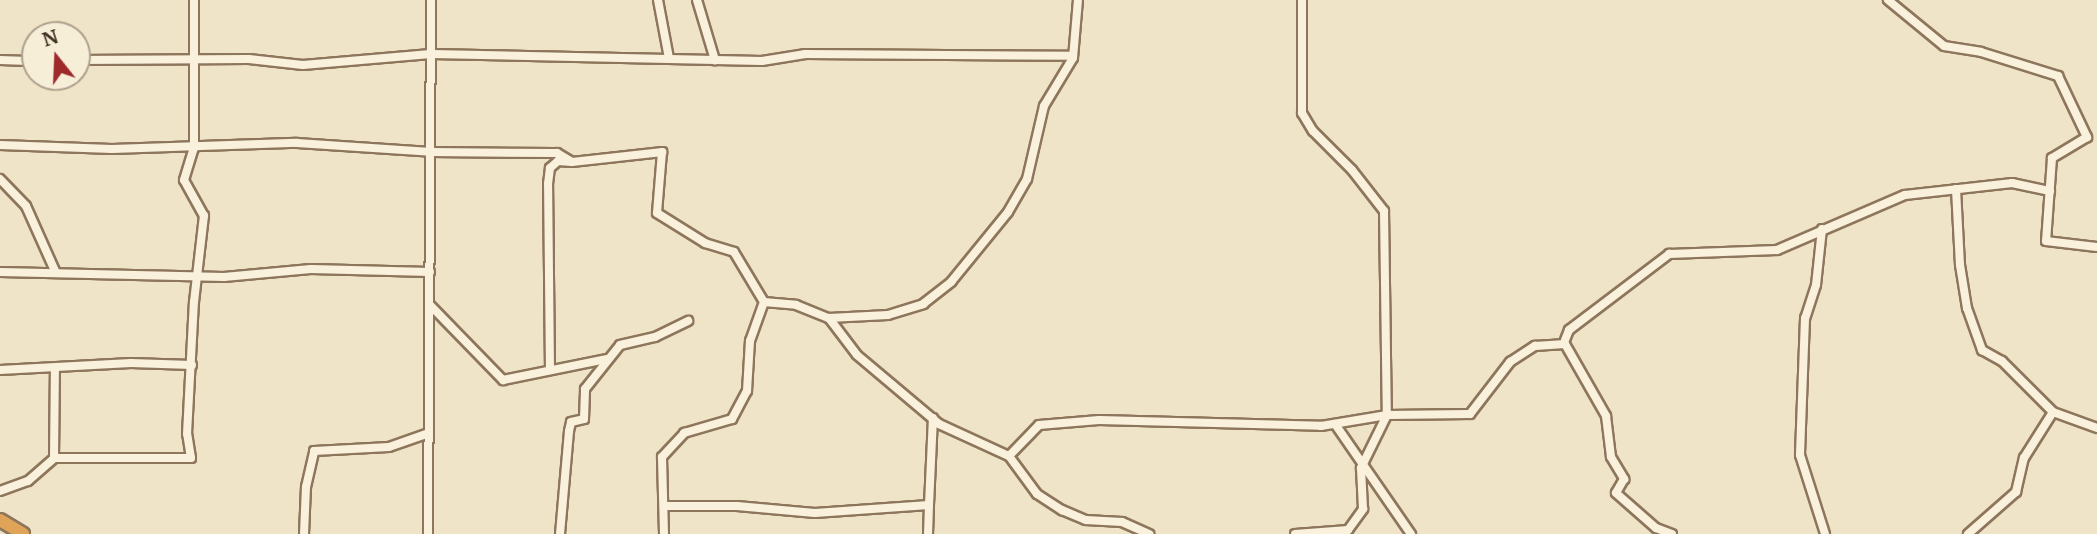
<!DOCTYPE html>
<html>
<head>
<meta charset="utf-8">
<style>
	body { margin:0 }
	#map { position:relative; width:2097px; height:534px; overflow:hidden; background:#f0e4c8; font-family:Merriweather,serif }
	div>[style] { position:absolute }
	[style*='--x'] { left:calc(var(--x)*1px); top:calc(var(--y)*1px); width:calc(var(--w)*1px); rotate:calc(var(--a)*1deg) }
	.roads { filter:drop-shadow(2px 0 #8d765c) drop-shadow(-2px 0 #8d765c) drop-shadow(0 2px #8d765c) drop-shadow(0 -2px #8d765c) }
	.minor>* { height:8px; margin:-4px; padding:0 4px; transform-origin:4px; border-radius:4px; background:#faf1dc }
	.highway>* { height:12px; margin:-6px; padding:0 6px; transform-origin:6px; border-radius:6px; background:#e0a458 }
	span { translate:-50% -50%; white-space:nowrap; text-align:center; line-height:1.15; -webkit-text-stroke:6px #f7eed8; paint-order:stroke }
	.north { position:absolute; left:21px; top:21px; width:70px; height:70px; box-sizing:border-box; background:#f7eed8; border:2px solid #ada18e; border-radius:50%; rotate:342deg; font-size:19px; font-weight:700; line-height:28px; text-align:center; color:#3d2e20 }
	.north::after { content:''; display:block; margin:auto; width:24px; height:32px; background:#9e2a2b; clip-path:polygon(50% 0,100% 100%,50% 72%,0 100%) }
</style>
</head>
<body>
<div id="map">
	<div class="roads">
		<div class="minor">
			<div style="--x:658;--y:0;--w:59;--a:79.3"></div>
			<div style="--x:697;--y:0;--w:63;--a:73.3"></div>
			<div style="--x:1302;--y:0;--w:113;--a:90"></div>
			<div style="--x:1302;--y:113;--w:21;--a:59"></div>
			<div style="--x:1313;--y:131;--w:55;--a:45"></div>
			<div style="--x:1352;--y:170;--w:52;--a:52"></div>
			<div style="--x:1384;--y:211;--w:204;--a:89.2"></div>
			<div style="--x:1387;--y:415;--w:83;--a:-0.7"></div>
			<div style="--x:1470;--y:414;--w:66;--a:-52.4"></div>
			<div style="--x:1510;--y:362;--w:30;--a:-33"></div>
			<div style="--x:1535;--y:346;--w:30;--a:-4"></div>
			<div style="--x:1565;--y:344;--w:83;--a:60.3"></div>
			<div style="--x:1606;--y:416;--w:41;--a:83"></div>
			<div style="--x:1611;--y:457;--w:26;--a:59"></div>
			<div style="--x:1624;--y:479;--w:16;--a:120"></div>
			<div style="--x:1616;--y:493;--w:53;--a:41.2"></div>
			<div style="--x:1656;--y:528;--w:17;--a:21"></div>
			<div style="--x:1888;--y:0;--w:72;--a:39.4"></div>
			<div style="--x:1944;--y:46;--w:37;--a:9"></div>
			<div style="--x:1981;--y:52;--w:81;--a:17.3"></div>
			<div style="--x:2058;--y:76;--w:68;--a:64.6"></div>
			<div style="--x:2087;--y:137;--w:41;--a:149"></div>
			<div style="--x:2052;--y:158;--w:83;--a:94.1"></div>
			<div style="--x:2046;--y:241;--w:51;--a:6.7"></div>
			<div style="--x:0;--y:60;--w:35;--a:2"></div>
			<div style="--x:77;--y:60;--w:172;--a:-0.3"></div>
			<div style="--x:249;--y:59;--w:54;--a:6.3"></div>
			<div style="--x:303;--y:65;--w:128;--a:-4.9"></div>
			<div style="--x:431;--y:54;--w:331;--a:1.2"></div>
			<div style="--x:762;--y:61;--w:44;--a:-9.2"></div>
			<div style="--x:805;--y:54;--w:268;--a:0.4"></div>
			<div style="--x:0;--y:145;--w:112;--a:2"></div>
			<div style="--x:112;--y:149;--w:185;--a:-1.9"></div>
			<div style="--x:297;--y:143;--w:134;--a:3.8"></div>
			<div style="--x:431;--y:152;--w:126;--a:0.5"></div>
			<div style="--x:557;--y:153;--w:17;--a:31"></div>
			<div style="--x:572;--y:162;--w:91;--a:-6.3"></div>
			<div style="--x:662;--y:152;--w:61;--a:94.7"></div>
			<div style="--x:657;--y:213;--w:57;--a:32"></div>
			<div style="--x:705;--y:243;--w:30;--a:17"></div>
			<div style="--x:734;--y:252;--w:58;--a:59"></div>
			<div style="--x:764;--y:302;--w:32;--a:5"></div>
			<div style="--x:796;--y:305;--w:35;--a:22"></div>
			<div style="--x:829;--y:318;--w:46;--a:52.9"></div>
			<div style="--x:857;--y:355;--w:107;--a:40.1"></div>
			<div style="--x:939;--y:424;--w:77;--a:24.6"></div>
			<div style="--x:1009;--y:456;--w:47;--a:53.6"></div>
			<div style="--x:1037;--y:494;--w:30;--a:33"></div>
			<div style="--x:1062;--y:510;--w:26;--a:23"></div>
			<div style="--x:1086;--y:520;--w:36;--a:3"></div>
			<div style="--x:1122;--y:522;--w:30;--a:24"></div>
			<div style="--x:0;--y:179;--w:37;--a:46"></div>
			<div style="--x:26;--y:206;--w:73;--a:65.9"></div>
			<div style="--x:1956;--y:189;--w:76;--a:87"></div>
			<div style="--x:1960;--y:265;--w:44;--a:80.8"></div>
			<div style="--x:1967;--y:308;--w:45;--a:70.3"></div>
			<div style="--x:1982;--y:350;--w:23;--a:29"></div>
			<div style="--x:2002;--y:361;--w:72;--a:45"></div>
			<div style="--x:2053;--y:412;--w:47;--a:20"></div>
			<div style="--x:1822;--y:229;--w:56;--a:96.1"></div>
			<div style="--x:1816;--y:285;--w:35;--a:108"></div>
			<div style="--x:1805;--y:318;--w:137;--a:92.1"></div>
			<div style="--x:1800;--y:455;--w:83;--a:72.4"></div>
			<div style="--x:0;--y:272;--w:224;--a:1.3"></div>
			<div style="--x:224;--y:277;--w:87;--a:-5.3"></div>
			<div style="--x:311;--y:269;--w:119;--a:1.4"></div>
			<div style="--x:430;--y:305;--w:105;--a:45.8"></div>
			<div style="--x:503;--y:380;--w:105;--a:-11.5"></div>
			<div style="--x:829;--y:318;--w:59;--a:-2.9"></div>
			<div style="--x:888;--y:315;--w:37;--a:-17"></div>
			<div style="--x:923;--y:304;--w:36;--a:-38"></div>
			<div style="--x:951;--y:282;--w:90;--a:-50.8"></div>
			<div style="--x:1008;--y:212;--w:38;--a:-60"></div>
			<div style="--x:1027;--y:179;--w:75;--a:-76.9"></div>
			<div style="--x:1044;--y:106;--w:56;--a:-58.9"></div>
			<div style="--x:1073;--y:58;--w:58;--a:-85.1"></div>
			<div style="--x:1565;--y:340;--w:11;--a:-68"></div>
			<div style="--x:1569;--y:330;--w:126;--a:-37.2"></div>
			<div style="--x:1669;--y:254;--w:108;--a:-2.1"></div>
			<div style="--x:1777;--y:250;--w:139;--a:-23.3"></div>
			<div style="--x:1905;--y:195;--w:108;--a:-6.4"></div>
			<div style="--x:2012;--y:183;--w:39;--a:12"></div>
			<div style="--x:0;--y:370;--w:131;--a:-3.1"></div>
			<div style="--x:131;--y:363;--w:61;--a:1.9"></div>
			<div style="--x:550;--y:370;--w:186;--a:-90.6"></div>
			<div style="--x:548;--y:184;--w:16;--a:-83"></div>
			<div style="--x:550;--y:168;--w:11;--a:-41"></div>
			<div style="--x:558;--y:161;--w:14;--a:4"></div>
			<div style="--x:1335;--y:424;--w:134;--a:55.4"></div>
			<div style="--x:1009;--y:456;--w:43;--a:-45.9"></div>
			<div style="--x:1039;--y:425;--w:60;--a:-4.8"></div>
			<div style="--x:1099;--y:420;--w:222;--a:1.5"></div>
			<div style="--x:1321;--y:426;--w:67;--a:-9.5"></div>
			<div style="--x:54;--y:458;--w:137;--a:0"></div>
			<div style="--x:191;--y:458;--w:24;--a:-99"></div>
			<div style="--x:187;--y:434;--w:132;--a:-87"></div>
			<div style="--x:194;--y:302;--w:87;--a:-83.4"></div>
			<div style="--x:204;--y:216;--w:41;--a:-119.1"></div>
			<div style="--x:184;--y:180;--w:34;--a:-73"></div>
			<div style="--x:194;--y:148;--w:148;--a:-90"></div>
			<div style="--x:0;--y:491;--w:30;--a:-20"></div>
			<div style="--x:28;--y:481;--w:35;--a:-41"></div>
			<div style="--x:54;--y:458;--w:89;--a:-89.4"></div>
			<div style="--x:664;--y:506;--w:73;--a:0"></div>
			<div style="--x:737;--y:506;--w:78;--a:5.1"></div>
			<div style="--x:815;--y:513;--w:114;--a:-4"></div>
			<div style="--x:929;--y:505;--w:87;--a:-87.4"></div>
			<div style="--x:304;--y:534;--w:47;--a:-87.6"></div>
			<div style="--x:306;--y:487;--w:37;--a:-77"></div>
			<div style="--x:314;--y:451;--w:75;--a:-3.1"></div>
			<div style="--x:389;--y:447;--w:42;--a:-19.3"></div>
			<div style="--x:428;--y:534;--w:534;--a:-89.68"></div>
			<div style="--x:560;--y:534;--w:103;--a:-85"></div>
			<div style="--x:569;--y:431;--w:9;--a:-77"></div>
			<div style="--x:571;--y:422;--w:13;--a:-13"></div>
			<div style="--x:584;--y:419;--w:30;--a:-88"></div>
			<div style="--x:585;--y:389;--w:56;--a:-51.5"></div>
			<div style="--x:620;--y:345;--w:36;--a:-13"></div>
			<div style="--x:655;--y:337;--w:37;--a:-26"></div>
			<div style="--x:664;--y:534;--w:77;--a:-91.5"></div>
			<div style="--x:662;--y:457;--w:33;--a:-47"></div>
			<div style="--x:684;--y:433;--w:50;--a:-16.3"></div>
			<div style="--x:732;--y:419;--w:32;--a:-62"></div>
			<div style="--x:747;--y:391;--w:50;--a:-86.6"></div>
			<div style="--x:750;--y:341;--w:41;--a:-70.3"></div>
			<div style="--x:928;--y:534;--w:29;--a:-88"></div>
			<div style="--x:1295;--y:534;--w:53;--a:-4.3"></div>
			<div style="--x:1348;--y:530;--w:26;--a:-54"></div>
			<div style="--x:1363;--y:509;--w:41;--a:-92.8"></div>
			<div style="--x:1361;--y:468;--w:59;--a:-63.9"></div>
			<div style="--x:1968;--y:534;--w:64;--a:-41.2"></div>
			<div style="--x:2016;--y:492;--w:35;--a:-77"></div>
			<div style="--x:2024;--y:458;--w:54;--a:-57.8"></div>
		</div>
		<div class="highway">
			<div style="--x:0;--y:520;--w:27;--a:31"></div>
		</div>
	</div>
	<div class="north">N</div>
</div>
</body>
</html>
